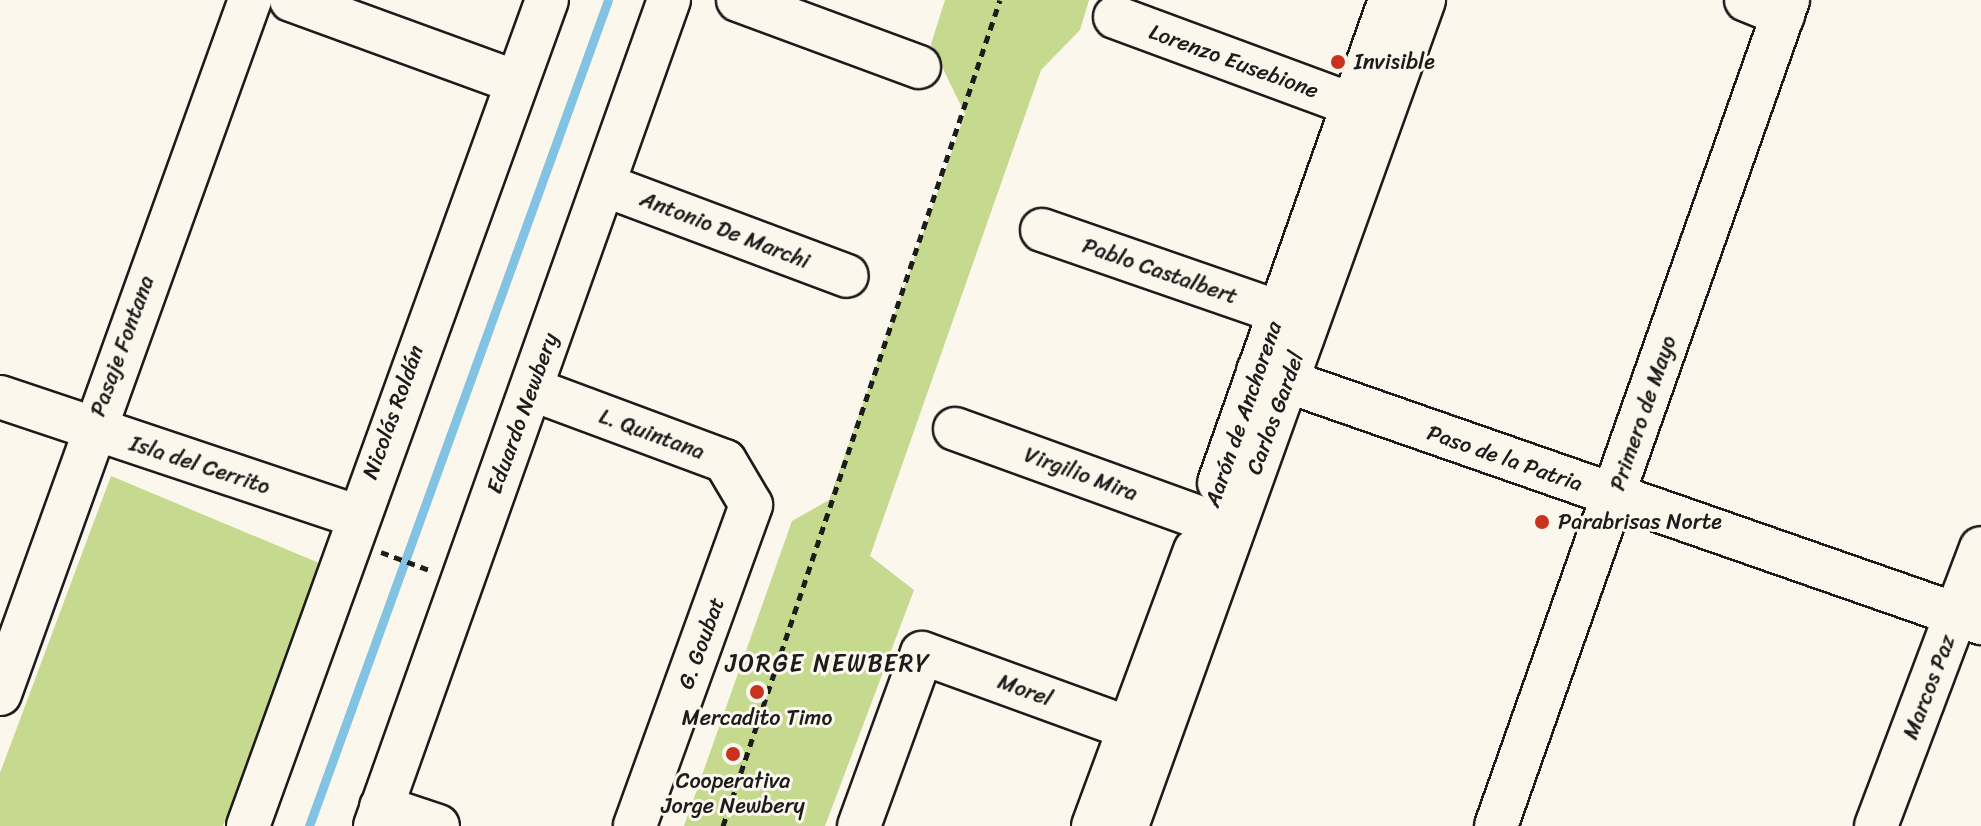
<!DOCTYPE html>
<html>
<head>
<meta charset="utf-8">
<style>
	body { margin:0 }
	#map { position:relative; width:1981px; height:826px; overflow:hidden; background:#fbf7ec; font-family:Sriracha,sans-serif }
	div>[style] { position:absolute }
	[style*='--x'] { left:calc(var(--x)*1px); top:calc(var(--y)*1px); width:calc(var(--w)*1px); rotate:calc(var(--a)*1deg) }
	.green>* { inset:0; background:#c5d98f }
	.stream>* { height:9px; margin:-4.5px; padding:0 4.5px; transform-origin:4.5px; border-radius:4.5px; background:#82c3e3 }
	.path>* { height:5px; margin-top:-2.5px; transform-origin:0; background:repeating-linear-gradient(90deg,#1c1c1c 0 8px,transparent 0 14px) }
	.roads { filter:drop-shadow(2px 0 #1c1c1c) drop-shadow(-2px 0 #1c1c1c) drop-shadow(0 2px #1c1c1c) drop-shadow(0 -2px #1c1c1c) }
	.minor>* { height:42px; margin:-21px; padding:0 21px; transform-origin:21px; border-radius:21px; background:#fbf7ec }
	.dots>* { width:22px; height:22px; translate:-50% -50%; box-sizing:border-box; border:4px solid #fbf7ec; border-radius:50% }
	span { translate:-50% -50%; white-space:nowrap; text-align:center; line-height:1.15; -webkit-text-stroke:6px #fbf7ec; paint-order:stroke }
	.street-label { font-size:22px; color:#1c1c1c }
	.poi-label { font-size:22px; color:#1c1c1c }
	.left { translate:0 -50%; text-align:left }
	.neighbourhood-label { font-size:24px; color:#1c1c1c; letter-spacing:2px }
</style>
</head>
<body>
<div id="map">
	<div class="green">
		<div style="clip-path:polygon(945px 0,1089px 0,1080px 30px,1041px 70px,870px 556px,914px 590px,825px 826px,684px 826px,792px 521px,829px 500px,965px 114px,931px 44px)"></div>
		<div style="clip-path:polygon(111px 476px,319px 563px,223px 826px,0 826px,0 773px)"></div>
	</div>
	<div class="stream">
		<div style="--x:309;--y:826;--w:878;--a:-70.1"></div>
	</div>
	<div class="path">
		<div style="--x:381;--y:552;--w:54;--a:20.4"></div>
		<div style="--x:723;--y:826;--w:871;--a:-71.46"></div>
	</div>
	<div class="roads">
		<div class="minor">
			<div style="--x:291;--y:0;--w:239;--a:20"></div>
			<div style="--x:738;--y:0;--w:193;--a:20.3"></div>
			<div style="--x:1746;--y:0;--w:40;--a:22"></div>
			<div style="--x:1115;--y:17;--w:254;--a:20.3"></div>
			<div style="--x:604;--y:185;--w:259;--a:20.5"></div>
			<div style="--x:1042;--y:230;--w:251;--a:19.1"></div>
			<div style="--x:1258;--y:371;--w:766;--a:19.22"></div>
			<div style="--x:531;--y:389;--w:207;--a:20.4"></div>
			<div style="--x:725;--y:461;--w:51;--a:59.4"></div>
			<div style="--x:751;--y:505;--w:341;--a:109.9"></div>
			<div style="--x:0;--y:397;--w:374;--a:18.5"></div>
			<div style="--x:955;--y:429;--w:267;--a:19.9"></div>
			<div style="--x:1219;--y:483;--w:512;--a:-70.5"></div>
			<div style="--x:0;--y:694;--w:738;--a:-70.19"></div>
			<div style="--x:381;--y:807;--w:60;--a:18.4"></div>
			<div style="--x:248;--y:826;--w:878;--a:-70.1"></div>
			<div style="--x:375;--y:826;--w:877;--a:-70.41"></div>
			<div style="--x:859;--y:826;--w:184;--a:-70"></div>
			<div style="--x:922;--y:653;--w:219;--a:20"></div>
			<div style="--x:1093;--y:826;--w:294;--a:-69.7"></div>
			<div style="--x:1127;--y:826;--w:878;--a:-70.22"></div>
			<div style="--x:1496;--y:826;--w:876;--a:-70.53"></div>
			<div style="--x:1876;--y:826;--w:297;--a:-69.3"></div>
		</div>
	</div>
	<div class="dots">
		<div style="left:1338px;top:62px;background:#c8321e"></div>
		<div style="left:1542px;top:522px;background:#c8321e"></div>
		<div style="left:757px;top:692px;background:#c8321e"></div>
		<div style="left:733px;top:754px;background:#c8321e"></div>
	</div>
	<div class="street-label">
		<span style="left:1234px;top:61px;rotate:20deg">Lorenzo Eusebione</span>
		<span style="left:725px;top:230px;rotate:21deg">Antonio De Marchi</span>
		<span style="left:1160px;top:271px;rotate:19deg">Pablo Castalbert</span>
		<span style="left:122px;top:346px;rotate:-70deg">Pasaje Fontana</span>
		<span style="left:393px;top:412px;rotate:-70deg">Nicolás Roldán</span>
		<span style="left:522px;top:413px;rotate:-70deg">Eduardo Newbery</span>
		<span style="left:1275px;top:413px;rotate:-70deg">Carlos Gardel</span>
		<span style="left:1643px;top:413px;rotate:-71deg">Primero de Mayo</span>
		<span style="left:1243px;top:414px;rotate:-71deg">Aarón de Anchorena</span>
		<span style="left:652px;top:434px;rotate:20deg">L. Quintana</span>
		<span style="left:1505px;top:458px;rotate:19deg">Paso de la Patria</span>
		<span style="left:200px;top:465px;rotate:18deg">Isla del Cerrito</span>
		<span style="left:1081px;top:474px;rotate:20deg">Virgilio Mira</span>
		<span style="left:701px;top:643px;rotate:-70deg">G. Goubat</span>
		<span style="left:1929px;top:687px;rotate:-69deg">Marcos Paz</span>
		<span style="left:1025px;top:690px;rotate:20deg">Morel</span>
	</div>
	<div class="poi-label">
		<span class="left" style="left:1354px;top:62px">Invisible</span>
		<span class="left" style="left:1558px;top:522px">Parabrisas Norte</span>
		<span style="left:757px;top:718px">Mercadito Timo</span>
		<span style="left:733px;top:793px">Cooperativa<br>Jorge Newbery</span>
	</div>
	<div class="neighbourhood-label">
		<span style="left:828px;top:664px">JORGE NEWBERY</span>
	</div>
</div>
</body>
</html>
